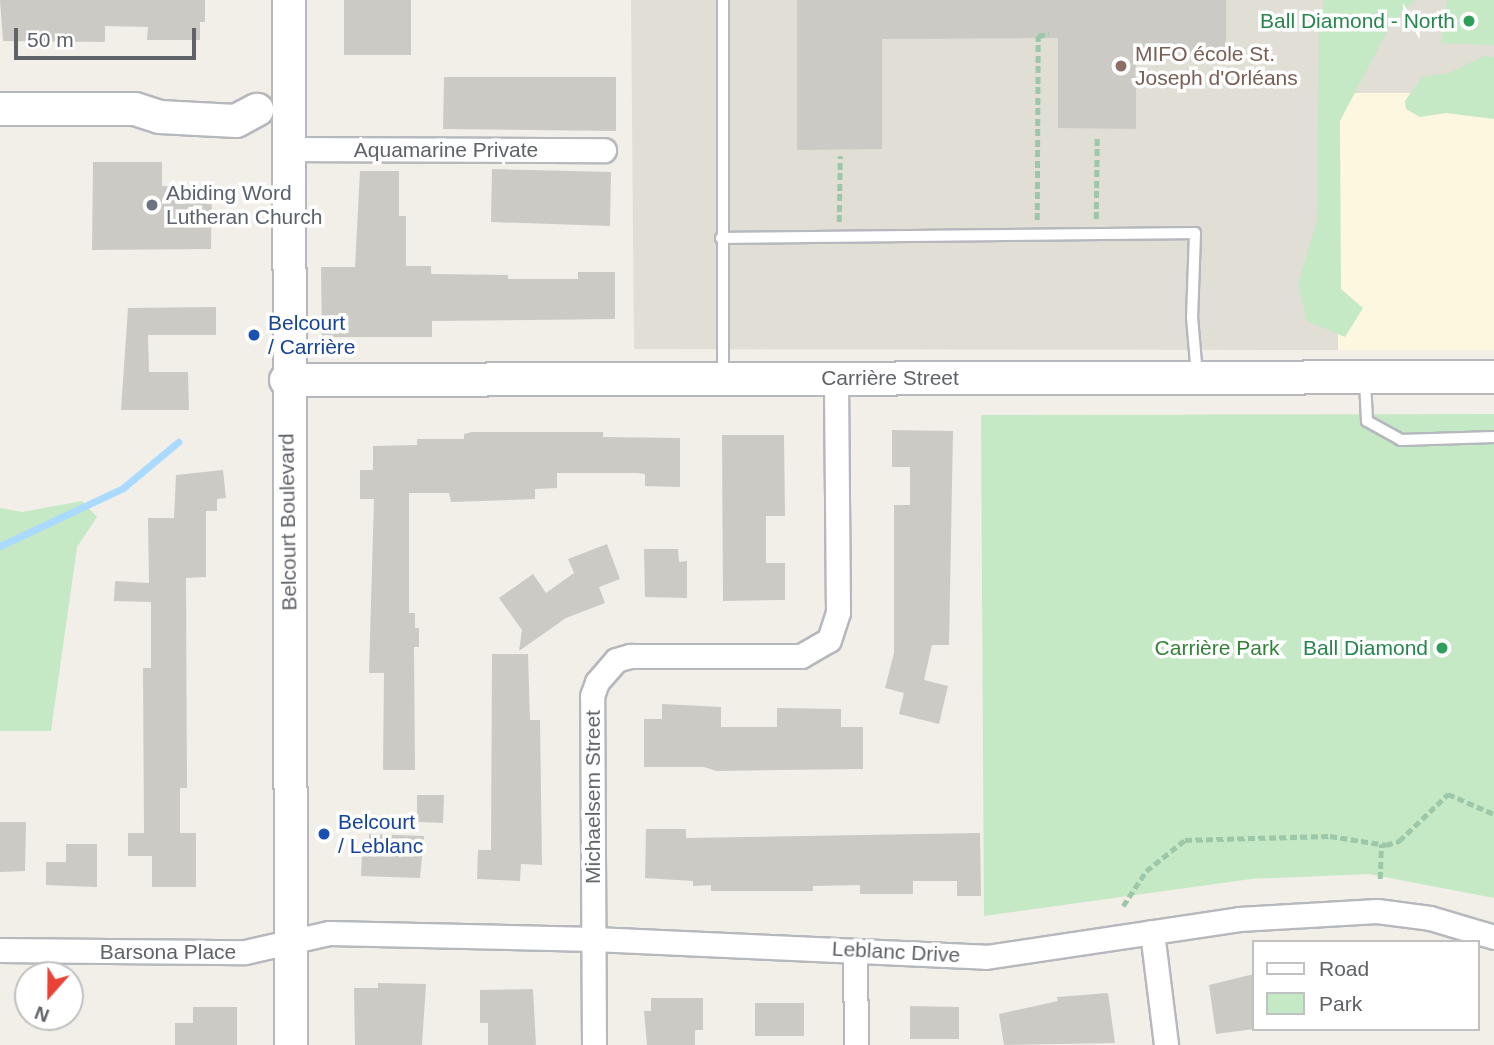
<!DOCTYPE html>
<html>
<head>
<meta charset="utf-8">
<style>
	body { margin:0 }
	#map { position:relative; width:1494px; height:1045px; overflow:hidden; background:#f1efe8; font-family:Arial,sans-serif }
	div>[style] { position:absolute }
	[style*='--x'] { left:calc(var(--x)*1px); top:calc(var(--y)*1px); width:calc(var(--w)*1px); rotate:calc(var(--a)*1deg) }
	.commercial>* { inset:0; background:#fef7e0 }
	.education>* { inset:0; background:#e1ded6 }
	.green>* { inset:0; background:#c5e8c5 }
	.stream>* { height:7px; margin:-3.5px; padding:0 3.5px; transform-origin:3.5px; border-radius:3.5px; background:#aadaff }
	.building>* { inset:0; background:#cccac5 }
	.path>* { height:4.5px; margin-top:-2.25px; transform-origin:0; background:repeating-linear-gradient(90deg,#9cc7a9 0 7px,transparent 0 10.5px) }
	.roads { filter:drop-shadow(2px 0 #b5b8bc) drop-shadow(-2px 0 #b5b8bc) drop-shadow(0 2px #b5b8bc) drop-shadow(0 -2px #b5b8bc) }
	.lane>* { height:10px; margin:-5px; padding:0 5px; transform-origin:5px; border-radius:5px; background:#fff }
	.street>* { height:23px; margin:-11.5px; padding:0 11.5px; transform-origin:11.5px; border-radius:11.5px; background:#fff }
	.secondary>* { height:32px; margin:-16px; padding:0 16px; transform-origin:16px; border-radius:16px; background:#fff }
	.dots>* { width:19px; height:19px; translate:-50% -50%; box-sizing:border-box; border:4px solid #fff; border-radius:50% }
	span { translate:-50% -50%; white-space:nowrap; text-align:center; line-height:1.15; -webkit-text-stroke:7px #fff; paint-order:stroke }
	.leisure-label { font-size:21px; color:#27864d }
	.right { translate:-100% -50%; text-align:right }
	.education-label { font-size:21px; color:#785e54 }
	.left { translate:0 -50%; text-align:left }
	.street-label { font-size:21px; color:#5f6368 }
	.worship-label { font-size:21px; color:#5b616d }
	.transit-label { font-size:21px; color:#164399 }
	.park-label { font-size:21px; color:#348238 }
	.legend { position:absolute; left:1252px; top:940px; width:228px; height:91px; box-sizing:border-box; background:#fff; border:2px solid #bfc1c3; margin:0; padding:9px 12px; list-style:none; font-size:21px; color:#5f6368 }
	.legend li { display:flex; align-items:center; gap:14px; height:35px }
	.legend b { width:35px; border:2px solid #bfc1c3 }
	.north { position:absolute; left:14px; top:961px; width:70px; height:70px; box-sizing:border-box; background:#fff; border:2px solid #bfc1c3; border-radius:50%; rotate:201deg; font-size:19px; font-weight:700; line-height:28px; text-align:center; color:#5f6368 }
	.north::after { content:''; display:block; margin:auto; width:24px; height:32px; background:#ea4335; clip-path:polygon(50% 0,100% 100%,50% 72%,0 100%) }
	.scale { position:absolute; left:14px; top:28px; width:182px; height:32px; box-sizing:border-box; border:4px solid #5f6368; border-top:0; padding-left:9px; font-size:21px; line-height:24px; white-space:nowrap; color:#5f6368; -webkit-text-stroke:5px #fff; paint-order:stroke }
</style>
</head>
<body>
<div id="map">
	<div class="commercial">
		<div style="clip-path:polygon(1337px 93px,1494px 93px,1494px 350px,1338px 350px)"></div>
	</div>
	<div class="education">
		<div style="clip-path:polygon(631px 0,1494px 0,1494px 93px,1338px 93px,1338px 350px,634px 349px)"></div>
	</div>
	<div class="green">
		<div style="clip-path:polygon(1324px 0,1415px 0,1391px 24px,1340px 121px,1341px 289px,1363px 308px,1345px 337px,1307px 321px,1298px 284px,1317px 220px,1319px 28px)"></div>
		<div style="clip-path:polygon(1447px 0,1494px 0,1494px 45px,1441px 43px)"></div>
		<div style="clip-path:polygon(1484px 56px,1494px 57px,1494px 119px,1446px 113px,1420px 117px,1406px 109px,1405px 101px,1423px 76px,1447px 74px)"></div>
		<div style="clip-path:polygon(1494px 414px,1494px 898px,1369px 874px,1251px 879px,984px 916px,981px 415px)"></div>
		<div style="clip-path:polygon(82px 501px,97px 517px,77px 547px,51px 731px,0 731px,0 508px,22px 512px)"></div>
	</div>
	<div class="stream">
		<div style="--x:0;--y:546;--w:136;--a:-25.2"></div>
		<div style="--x:123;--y:488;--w:72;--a:-39.9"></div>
	</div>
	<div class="building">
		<div style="clip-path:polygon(0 0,205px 0,205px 22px,200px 22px,200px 40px,147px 40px,148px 27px,105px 26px,105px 42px,3px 41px)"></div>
		<div style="clip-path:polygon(344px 0,411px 0,411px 55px,344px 55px)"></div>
		<div style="clip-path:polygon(797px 0,1226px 0,1226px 53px,1136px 53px,1136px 129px,1058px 128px,1058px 38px,882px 39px,882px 149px,797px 150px)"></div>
		<div style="clip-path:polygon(444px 77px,616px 77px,616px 131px,443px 129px)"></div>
		<div style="clip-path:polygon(93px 162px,162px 162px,162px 186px,212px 188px,211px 249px,92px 250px)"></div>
		<div style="clip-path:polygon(492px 169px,611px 172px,610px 226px,491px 222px)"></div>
		<div style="clip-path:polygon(360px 171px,399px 171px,399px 216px,406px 216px,406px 266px,431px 266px,431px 274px,508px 275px,508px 279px,578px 279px,578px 272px,615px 272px,615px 319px,432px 321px,432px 337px,322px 337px,321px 267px,355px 267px)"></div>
		<div style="clip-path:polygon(216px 307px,216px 335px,148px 335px,149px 372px,188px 372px,189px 410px,121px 410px,128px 308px)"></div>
		<div style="clip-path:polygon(892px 430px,953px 431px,949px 645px,932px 645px,924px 680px,948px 686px,939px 724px,899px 714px,904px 693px,885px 688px,894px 653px,894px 505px,910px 505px,910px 467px,892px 467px)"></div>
		<div style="clip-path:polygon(472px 432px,603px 432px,603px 437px,680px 438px,680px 487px,645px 486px,645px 474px,636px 473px,557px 473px,557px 488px,535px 489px,535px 499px,451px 502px,449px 493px,409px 493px,409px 613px,415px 613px,415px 628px,419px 628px,419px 647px,414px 647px,415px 770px,383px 770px,384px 673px,369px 673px,374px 499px,360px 499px,360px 470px,373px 470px,373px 446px,417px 445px,417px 439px,464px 439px,464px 434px)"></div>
		<div style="clip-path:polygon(722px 435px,784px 435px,785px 516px,766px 516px,766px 563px,785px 563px,785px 600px,723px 601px)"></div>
		<div style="clip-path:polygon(223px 470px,226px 498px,217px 499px,217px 511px,206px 511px,206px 577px,186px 578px,187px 788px,180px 788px,180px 833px,196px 833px,196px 887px,152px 887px,152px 856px,128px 856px,128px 833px,144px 833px,143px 668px,151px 668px,151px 602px,114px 601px,115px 581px,149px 583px,148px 518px,174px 518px,176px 475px)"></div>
		<div style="clip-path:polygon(607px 544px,620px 579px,599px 587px,605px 603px,566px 618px,519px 651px,522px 630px,499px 598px,533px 574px,546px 593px,574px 573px,568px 559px)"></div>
		<div style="clip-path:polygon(644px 549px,678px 549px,679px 562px,687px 561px,687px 598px,645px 597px)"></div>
		<div style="clip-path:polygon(492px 654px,528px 654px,530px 720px,540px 720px,542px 865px,521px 864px,520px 881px,477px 879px,478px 850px,491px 850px)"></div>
		<div style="clip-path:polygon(662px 704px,721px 707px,721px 727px,777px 727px,777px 708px,841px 709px,841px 727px,863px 727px,863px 769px,716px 771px,704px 767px,644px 767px,644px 719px,662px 719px)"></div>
		<div style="clip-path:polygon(417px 795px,444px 795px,443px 823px,417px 822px)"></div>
		<div style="clip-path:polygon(0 822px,26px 822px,25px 871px,0 872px)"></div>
		<div style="clip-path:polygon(646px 829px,686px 829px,686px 838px,980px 833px,981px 896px,957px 896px,957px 881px,913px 881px,913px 894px,860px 894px,860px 885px,813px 886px,813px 891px,711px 891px,711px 885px,693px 886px,693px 881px,645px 878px)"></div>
		<div style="clip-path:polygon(369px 834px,424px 836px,420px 878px,361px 876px,362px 851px,369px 851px)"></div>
		<div style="clip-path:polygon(66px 844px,97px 844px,97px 887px,46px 885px,46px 862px,66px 862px)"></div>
		<div style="clip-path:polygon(1254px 974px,1254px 1029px,1216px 1034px,1209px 985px)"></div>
		<div style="clip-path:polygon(378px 983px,426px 984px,422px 1045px,355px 1045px,354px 988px,378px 988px)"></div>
		<div style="clip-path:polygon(533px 989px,536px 1045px,488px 1045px,488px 1023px,480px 1023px,480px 990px)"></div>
		<div style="clip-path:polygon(1108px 993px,1115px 1043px,1004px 1045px,999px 1014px,1058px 1001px,1057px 997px)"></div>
		<div style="clip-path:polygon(651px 998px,703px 998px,703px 1030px,695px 1030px,695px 1045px,647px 1045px,644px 1011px,651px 1011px)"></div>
		<div style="clip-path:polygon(755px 1003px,804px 1003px,804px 1036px,755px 1036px)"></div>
		<div style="clip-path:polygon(910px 1006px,959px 1007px,959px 1039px,910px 1039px)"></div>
		<div style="clip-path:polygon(193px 1007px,237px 1007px,237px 1045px,175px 1045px,175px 1023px,193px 1023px)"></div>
	</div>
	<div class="path">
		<div style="--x:1096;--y:219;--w:84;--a:-89.3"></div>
		<div style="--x:1037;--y:220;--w:184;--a:-89.7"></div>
		<div style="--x:1038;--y:36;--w:11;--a:-10"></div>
		<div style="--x:839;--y:222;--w:66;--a:-89.1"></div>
		<div style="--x:1380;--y:879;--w:35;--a:-88"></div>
		<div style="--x:1123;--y:906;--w:42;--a:-56.7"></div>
		<div style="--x:1146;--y:871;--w:50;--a:-38.5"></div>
		<div style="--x:1185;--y:840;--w:145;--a:-1.6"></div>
		<div style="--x:1330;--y:836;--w:57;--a:9.1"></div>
		<div style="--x:1386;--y:845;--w:14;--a:-17"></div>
		<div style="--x:1399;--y:841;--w:68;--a:-43.8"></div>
		<div style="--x:1448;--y:794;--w:50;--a:23.5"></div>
	</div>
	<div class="roads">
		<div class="lane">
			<div style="--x:723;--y:0;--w:375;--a:90"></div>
			<div style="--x:721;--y:238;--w:474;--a:-0.6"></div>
			<div style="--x:1195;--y:233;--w:84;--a:92"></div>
			<div style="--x:1192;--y:317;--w:58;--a:85.1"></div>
			<div style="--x:1365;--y:381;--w:40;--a:87.1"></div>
			<div style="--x:1367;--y:421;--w:39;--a:29"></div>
			<div style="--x:1401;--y:440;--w:93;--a:-1.8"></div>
		</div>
		<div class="street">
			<div style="--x:288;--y:149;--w:316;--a:0.2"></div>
			<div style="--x:1152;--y:932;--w:114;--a:82.9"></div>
			<div style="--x:0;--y:950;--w:245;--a:0.5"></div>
			<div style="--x:245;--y:952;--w:86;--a:-12.7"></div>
			<div style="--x:329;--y:933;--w:265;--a:1.3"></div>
			<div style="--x:594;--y:939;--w:392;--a:2.6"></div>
			<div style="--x:986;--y:957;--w:256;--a:-8.5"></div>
			<div style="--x:1239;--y:919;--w:138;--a:-3.3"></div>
			<div style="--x:1377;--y:911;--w:53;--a:7.5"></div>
			<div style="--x:1430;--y:918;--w:67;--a:16.5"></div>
			<div style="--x:855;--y:951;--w:94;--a:89.4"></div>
			<div style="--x:594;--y:1045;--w:349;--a:-90.3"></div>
			<div style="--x:592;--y:696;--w:15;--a:-70"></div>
			<div style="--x:597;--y:682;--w:29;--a:-49"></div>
			<div style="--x:616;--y:660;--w:15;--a:-16"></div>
			<div style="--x:630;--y:656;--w:171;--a:0"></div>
			<div style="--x:801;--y:656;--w:32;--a:-30"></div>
			<div style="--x:829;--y:640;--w:29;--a:-72"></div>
			<div style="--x:838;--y:612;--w:234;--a:-90.5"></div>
		</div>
		<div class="secondary">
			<div style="--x:289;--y:0;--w:1045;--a:89.89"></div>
			<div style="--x:0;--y:109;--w:135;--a:0"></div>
			<div style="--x:135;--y:109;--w:26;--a:18"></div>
			<div style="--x:160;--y:117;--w:76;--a:3"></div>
			<div style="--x:236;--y:121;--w:24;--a:-28"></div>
			<div style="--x:286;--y:380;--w:1208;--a:-0.14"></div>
		</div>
	</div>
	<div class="dots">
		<div style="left:1469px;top:21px;background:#2e9e5b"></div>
		<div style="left:1121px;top:66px;background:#8d6e63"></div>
		<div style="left:152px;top:205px;background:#6b7280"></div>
		<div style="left:254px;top:335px;background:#1a4fb4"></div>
		<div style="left:1442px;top:648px;background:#2e9e5b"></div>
		<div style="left:324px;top:834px;background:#1a4fb4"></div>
	</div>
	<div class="leisure-label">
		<span class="right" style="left:1455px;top:21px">Ball Diamond - North</span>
		<span class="right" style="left:1428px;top:648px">Ball Diamond</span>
	</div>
	<div class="education-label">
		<span class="left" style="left:1135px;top:66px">MIFO école St.<br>Joseph d'Orléans</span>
	</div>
	<div class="street-label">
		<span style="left:446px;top:150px">Aquamarine Private</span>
		<span style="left:890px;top:378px">Carrière Street</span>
		<span style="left:288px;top:522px;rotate:-91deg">Belcourt Boulevard</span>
		<span style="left:593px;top:797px;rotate:-90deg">Michaelsem Street</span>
		<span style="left:168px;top:952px">Barsona Place</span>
		<span style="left:896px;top:952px;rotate:3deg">Leblanc Drive</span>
	</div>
	<div class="worship-label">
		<span class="left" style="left:166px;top:205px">Abiding Word<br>Lutheran Church</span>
	</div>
	<div class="transit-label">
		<span class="left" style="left:268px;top:335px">Belcourt<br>/ Carrière</span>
		<span class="left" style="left:338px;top:834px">Belcourt<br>/ Leblanc</span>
	</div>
	<div class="park-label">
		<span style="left:1217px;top:648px">Carrière Park</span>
	</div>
	<ul class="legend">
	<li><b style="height:9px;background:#fff"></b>Road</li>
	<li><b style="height:19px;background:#c5e8c5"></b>Park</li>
	</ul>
	<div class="north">N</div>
	<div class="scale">50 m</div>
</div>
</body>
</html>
